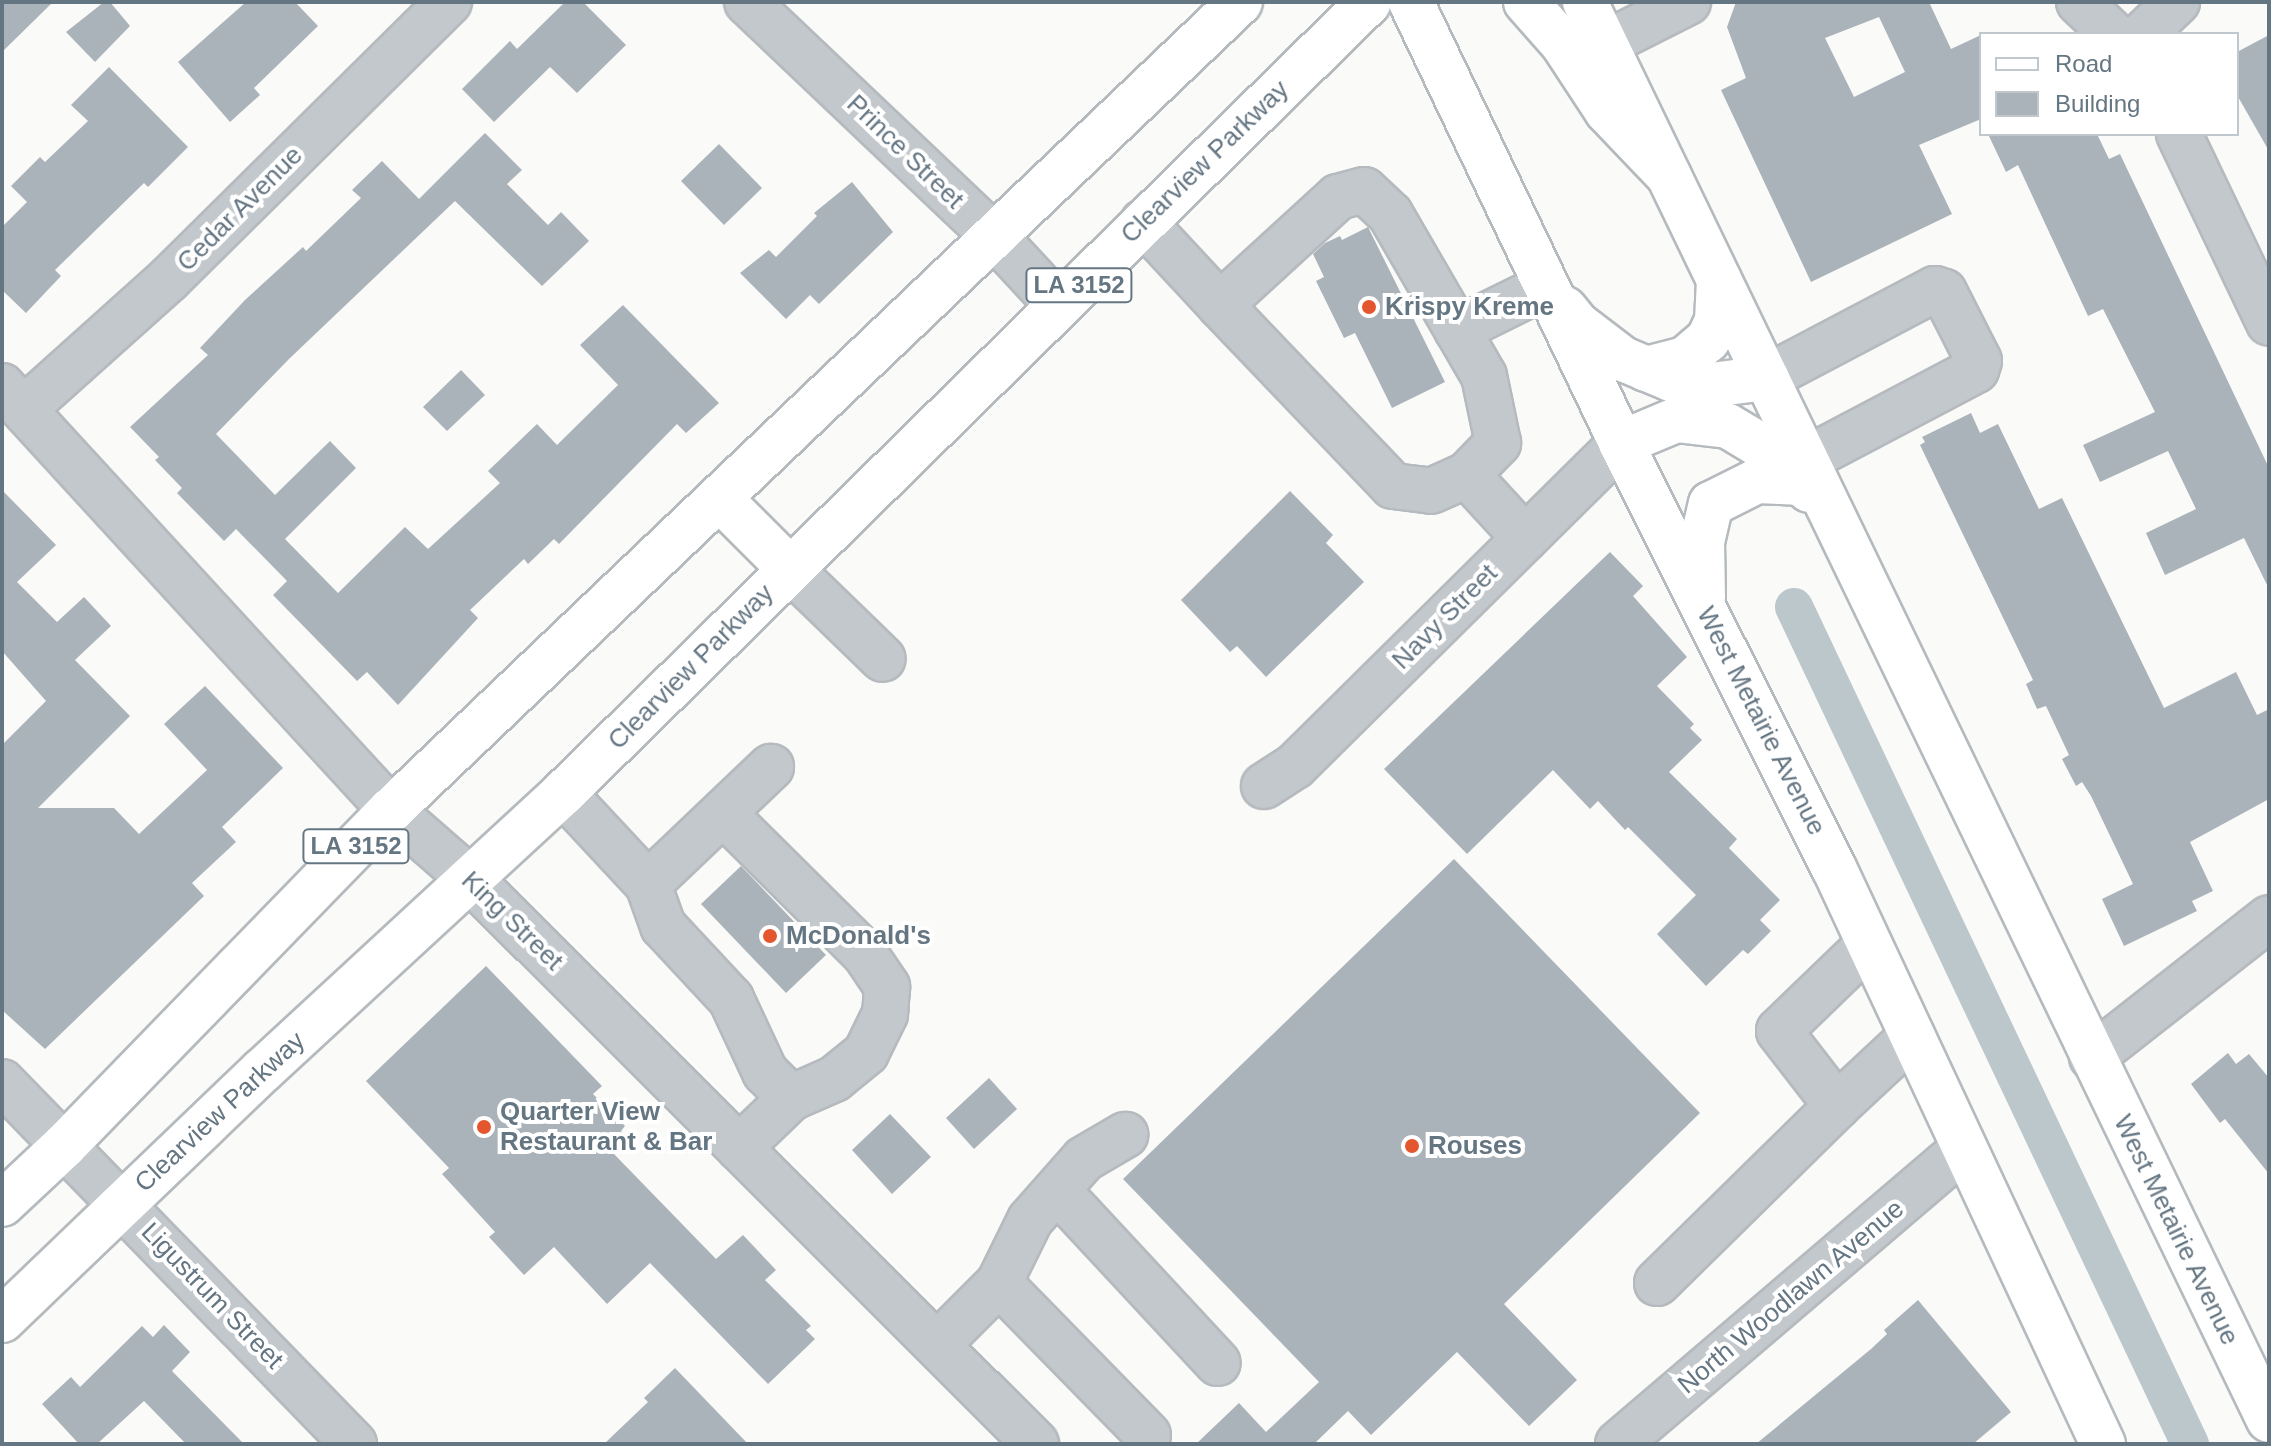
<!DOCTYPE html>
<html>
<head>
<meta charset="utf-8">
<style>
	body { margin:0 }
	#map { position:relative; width:2271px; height:1446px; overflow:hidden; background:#fafaf8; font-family:Arial,sans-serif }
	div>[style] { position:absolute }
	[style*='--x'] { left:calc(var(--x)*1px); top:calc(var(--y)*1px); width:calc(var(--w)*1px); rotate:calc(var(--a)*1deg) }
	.canal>* { height:38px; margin:-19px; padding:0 19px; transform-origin:19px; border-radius:19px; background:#bbc7cb }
	.building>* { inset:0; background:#aab3b9 }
	.roads { filter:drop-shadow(2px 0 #b5babe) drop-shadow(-2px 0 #b5babe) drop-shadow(0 2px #b5babe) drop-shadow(0 -2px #b5babe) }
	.minor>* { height:44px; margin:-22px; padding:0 22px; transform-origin:22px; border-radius:22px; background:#c3c8cc }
	.major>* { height:44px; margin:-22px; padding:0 22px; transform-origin:22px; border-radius:22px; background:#fff }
	.highway>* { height:44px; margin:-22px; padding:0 22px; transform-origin:22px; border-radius:22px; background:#fff }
	.dots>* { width:22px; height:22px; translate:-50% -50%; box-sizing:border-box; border:4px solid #fff; border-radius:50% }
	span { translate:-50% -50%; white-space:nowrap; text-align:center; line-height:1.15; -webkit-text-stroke:8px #fff; paint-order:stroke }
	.shield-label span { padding:2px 6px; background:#fff; border:2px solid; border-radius:6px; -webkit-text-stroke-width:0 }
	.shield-label { font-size:24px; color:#657683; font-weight:700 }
	.street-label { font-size:26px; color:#657683 }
	.poi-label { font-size:26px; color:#657683; font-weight:700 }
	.left { translate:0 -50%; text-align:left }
	.frame { position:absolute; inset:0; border:4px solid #657683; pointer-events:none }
	.legend { position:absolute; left:1979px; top:32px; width:260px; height:104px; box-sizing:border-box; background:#fff; border:2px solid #c1c8cd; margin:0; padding:10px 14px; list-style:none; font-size:24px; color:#657683 }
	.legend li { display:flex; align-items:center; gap:16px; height:40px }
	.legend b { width:40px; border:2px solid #c1c8cd }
</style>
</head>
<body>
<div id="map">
	<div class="canal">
		<div style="--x:1794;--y:607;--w:926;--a:64.68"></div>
	</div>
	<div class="building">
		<div style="clip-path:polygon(2px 2px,53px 2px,2px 52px)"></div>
		<div style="clip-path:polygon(104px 2px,110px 2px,130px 26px,95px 62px,66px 32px)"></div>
		<div style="clip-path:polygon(246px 2px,295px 2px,318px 26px,254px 88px,260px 95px,230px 122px,178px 62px)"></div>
		<div style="clip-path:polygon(565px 2px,583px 2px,626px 45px,577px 93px,550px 67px,494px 122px,462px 89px,510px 41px,517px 49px)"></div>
		<div style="clip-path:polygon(evenodd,1736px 2px,1929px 2px,1951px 49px,1981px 35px,1981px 119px,1919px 145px,1952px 214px,1811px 282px,1721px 90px,1746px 78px,1727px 27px,1736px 2px,1879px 17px,1905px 72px,1854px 97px,1825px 38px,1879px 17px)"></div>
		<div style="clip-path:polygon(2269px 35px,2269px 151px,2237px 95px,2237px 52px)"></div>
		<div style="clip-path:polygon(109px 67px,188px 147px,148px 187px,144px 183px,55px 270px,61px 276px,26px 313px,2px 290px,2px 227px,27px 202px,11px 186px,40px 157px,45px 162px,88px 121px,71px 105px)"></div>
		<div style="clip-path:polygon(485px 133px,522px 170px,507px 184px,548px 225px,561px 212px,589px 241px,542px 286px,455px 201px,289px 359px,216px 434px,275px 495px,330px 441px,356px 468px,285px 539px,338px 593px,405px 527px,428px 549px,500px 483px,488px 471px,537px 424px,557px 445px,618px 385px,580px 345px,623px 305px,719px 403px,686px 433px,677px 424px,559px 544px,554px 539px,528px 564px,524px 559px,470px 610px,478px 618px,398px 705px,367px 672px,357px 681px,273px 595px,287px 581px,236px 529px,224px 541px,177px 493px,182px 488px,155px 460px,159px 457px,130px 427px,208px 355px,200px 348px,245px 300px,303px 247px,306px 251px,361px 198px,352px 190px,382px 161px,419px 199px)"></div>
		<div style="clip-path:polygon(1988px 134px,2097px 134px,2109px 159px,2120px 154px,2269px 468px,2269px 589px,2244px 538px,2165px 575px,2146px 533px,2196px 509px,2168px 451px,2100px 482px,2083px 445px,2155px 412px,2103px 309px,2088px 316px,2018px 165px,2006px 172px)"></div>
		<div style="clip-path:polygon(719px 144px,762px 188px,724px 225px,681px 181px)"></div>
		<div style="clip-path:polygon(852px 182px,893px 232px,819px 304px,810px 295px,786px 319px,740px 273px,769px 250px,776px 257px,817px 216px,814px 213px)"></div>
		<div style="clip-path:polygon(1368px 227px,1445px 382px,1392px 408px,1355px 333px,1344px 338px,1316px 281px,1324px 277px,1313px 254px,1325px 243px,1340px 236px,1342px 240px)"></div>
		<div style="clip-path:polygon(461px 370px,485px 395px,447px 431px,423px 407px)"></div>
		<div style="clip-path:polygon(1971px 413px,1980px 433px,1998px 424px,2039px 509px,2062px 498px,2164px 708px,2236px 672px,2257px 715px,2269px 709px,2269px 799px,2190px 842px,2213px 891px,2192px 901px,2197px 911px,2124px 946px,2102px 899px,2133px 884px,2091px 796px,2082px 782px,2076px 786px,2062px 759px,2069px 755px,2046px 706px,2037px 709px,2026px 684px,2033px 680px,1920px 445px,1925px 442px,1922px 437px)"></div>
		<div style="clip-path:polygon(2px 490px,56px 545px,17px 582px,57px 622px,84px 597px,111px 626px,75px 660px,130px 716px,38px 808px,114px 808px,139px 834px,207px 770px,164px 724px,205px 686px,283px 768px,222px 827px,236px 842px,192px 883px,204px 896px,45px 1049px,2px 1010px,2px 745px,46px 701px,2px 651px)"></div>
		<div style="clip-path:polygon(1290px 491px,1333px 535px,1326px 543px,1364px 582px,1266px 677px,1237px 646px,1230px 652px,1181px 600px)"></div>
		<div style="clip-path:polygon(1610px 552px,1643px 586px,1633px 596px,1687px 657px,1657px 686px,1694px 724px,1690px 728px,1702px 740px,1669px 772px,1737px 839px,1729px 848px,1780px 900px,1760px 920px,1771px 931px,1748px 954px,1743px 950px,1706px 986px,1657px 934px,1696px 895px,1628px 827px,1625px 830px,1598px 801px,1590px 809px,1553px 770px,1467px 854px,1384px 769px)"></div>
		<div style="clip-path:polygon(1454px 859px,1700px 1113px,1504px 1304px,1577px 1380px,1529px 1426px,1457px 1352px,1371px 1435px,1348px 1411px,1314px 1444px,1196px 1444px,1239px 1403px,1266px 1432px,1319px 1382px,1123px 1179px)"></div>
		<div style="clip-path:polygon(741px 866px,826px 955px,786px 993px,701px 904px)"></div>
		<div style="clip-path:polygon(486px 966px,602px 1086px,593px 1094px,625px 1126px,621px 1131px,629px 1139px,614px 1154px,716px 1259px,743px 1235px,776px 1270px,765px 1280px,811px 1326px,806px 1330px,815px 1339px,768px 1384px,650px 1263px,607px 1304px,554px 1247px,524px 1275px,489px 1237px,495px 1232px,442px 1174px,449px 1168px,366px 1081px)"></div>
		<div style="clip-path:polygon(2228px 1053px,2236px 1064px,2249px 1054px,2269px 1078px,2269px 1174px,2225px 1119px,2220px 1123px,2191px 1084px)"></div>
		<div style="clip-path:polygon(989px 1078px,1017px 1109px,974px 1149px,946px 1118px)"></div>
		<div style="clip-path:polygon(890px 1114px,931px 1157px,892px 1194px,852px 1150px)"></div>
		<div style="clip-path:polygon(1918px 1300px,2011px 1412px,1973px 1444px,1756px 1444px,1871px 1349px,1887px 1334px,1884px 1330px)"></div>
		<div style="clip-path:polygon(164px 1325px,190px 1352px,172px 1371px,244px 1444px,186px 1444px,144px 1401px,97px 1444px,79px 1444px,42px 1404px,71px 1377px,80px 1387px,142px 1326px,153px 1337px)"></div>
		<div style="clip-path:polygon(675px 1368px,748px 1444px,604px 1444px,648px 1402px,644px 1398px)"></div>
	</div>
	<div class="roads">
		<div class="minor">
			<div style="--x:747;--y:2;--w:342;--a:43.5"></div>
			<div style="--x:995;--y:237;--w:93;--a:47.2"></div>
			<div style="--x:2079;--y:2;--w:47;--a:43.3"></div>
			<div style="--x:2143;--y:34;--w:47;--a:-43.3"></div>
			<div style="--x:1605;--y:44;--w:93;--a:-26.8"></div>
			<div style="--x:2179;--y:134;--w:209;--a:64.5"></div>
			<div style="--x:1143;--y:222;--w:113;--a:47.1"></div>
			<div style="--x:1220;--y:305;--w:250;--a:46.3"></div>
			<div style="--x:1393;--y:486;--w:38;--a:7"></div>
			<div style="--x:1431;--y:491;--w:39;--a:-24"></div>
			<div style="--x:1467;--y:475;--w:45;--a:-45.9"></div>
			<div style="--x:1498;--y:443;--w:68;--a:-101.8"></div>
			<div style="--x:1484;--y:376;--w:187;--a:-120.1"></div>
			<div style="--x:1390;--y:214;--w:35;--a:-137"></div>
			<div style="--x:1364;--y:190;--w:27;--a:165"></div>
			<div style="--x:1338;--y:197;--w:160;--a:137.5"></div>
			<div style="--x:1457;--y:330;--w:99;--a:-26.3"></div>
			<div style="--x:1766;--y:378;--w:191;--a:-27.8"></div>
			<div style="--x:1935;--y:289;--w:9;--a:18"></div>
			<div style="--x:1944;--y:292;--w:77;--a:63.1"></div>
			<div style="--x:1979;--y:361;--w:9;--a:108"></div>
			<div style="--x:1976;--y:370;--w:193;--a:152.2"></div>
			<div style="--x:2;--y:386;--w:575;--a:47.47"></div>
			<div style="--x:391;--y:810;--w:105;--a:41.1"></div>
			<div style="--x:470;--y:879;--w:800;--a:44.95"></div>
			<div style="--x:24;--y:409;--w:195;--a:-41.9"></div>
			<div style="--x:169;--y:279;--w:394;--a:-44.7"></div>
			<div style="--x:1467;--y:475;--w:86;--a:47.4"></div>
			<div style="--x:790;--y:569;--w:129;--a:44.1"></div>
			<div style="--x:1264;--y:786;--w:37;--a:-33"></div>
			<div style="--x:1295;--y:766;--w:459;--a:-44.7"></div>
			<div style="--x:563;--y:793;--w:125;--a:47"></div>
			<div style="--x:648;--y:884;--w:45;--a:70.3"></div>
			<div style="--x:663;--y:926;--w:100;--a:47"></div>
			<div style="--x:731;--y:999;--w:81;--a:65"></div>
			<div style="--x:765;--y:1072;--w:37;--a:45"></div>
			<div style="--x:723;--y:813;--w:200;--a:44.8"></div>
			<div style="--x:865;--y:954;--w:40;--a:56"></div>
			<div style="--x:887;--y:987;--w:27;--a:94"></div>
			<div style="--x:885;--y:1014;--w:43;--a:116"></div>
			<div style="--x:866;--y:1053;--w:41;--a:140.9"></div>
			<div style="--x:834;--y:1079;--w:47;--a:156.2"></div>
			<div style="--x:791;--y:1098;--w:72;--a:136.1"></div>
			<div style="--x:648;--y:884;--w:170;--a:-43.6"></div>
			<div style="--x:1869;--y:944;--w:125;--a:136"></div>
			<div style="--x:1779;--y:1031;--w:95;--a:52.3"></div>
			<div style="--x:1837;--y:1106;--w:103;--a:-43"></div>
			<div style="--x:2092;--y:1057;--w:225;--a:-38.1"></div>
			<div style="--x:2;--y:1082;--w:505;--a:45.8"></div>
			<div style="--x:1057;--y:1190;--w:236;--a:47.1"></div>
			<div style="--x:999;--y:1283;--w:70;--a:-63.8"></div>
			<div style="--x:1030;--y:1220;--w:81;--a:-48.5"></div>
			<div style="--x:1084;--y:1159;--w:48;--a:-30.3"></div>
			<div style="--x:1657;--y:1283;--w:252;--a:-44.5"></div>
			<div style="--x:937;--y:1345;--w:88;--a:-45"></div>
			<div style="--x:999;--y:1283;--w:213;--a:45.6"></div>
			<div style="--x:1618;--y:1444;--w:455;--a:-40.5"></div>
		</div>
		<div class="major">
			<div style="--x:1411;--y:2;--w:488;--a:64.5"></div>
			<div style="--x:1621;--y:443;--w:475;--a:63.4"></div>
			<div style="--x:1834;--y:868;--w:636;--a:64.97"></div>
			<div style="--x:1585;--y:2;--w:1574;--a:64.25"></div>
			<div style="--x:1565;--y:309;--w:19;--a:51"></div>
			<div style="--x:1577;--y:324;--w:58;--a:37.3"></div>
			<div style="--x:1623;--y:359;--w:52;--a:22.6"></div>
			<div style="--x:1671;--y:379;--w:33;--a:12"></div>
			<div style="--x:1703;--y:386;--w:64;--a:-7.2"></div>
			<div style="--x:1646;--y:369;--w:40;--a:-14.4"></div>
			<div style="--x:1685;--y:359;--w:30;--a:-40"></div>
			<div style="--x:1708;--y:340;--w:21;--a:-65"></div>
			<div style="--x:1717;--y:321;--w:41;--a:-87.2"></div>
			<div style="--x:1621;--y:443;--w:60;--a:-22.7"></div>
			<div style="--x:1676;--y:420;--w:52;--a:6.6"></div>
			<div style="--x:1728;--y:426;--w:47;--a:31"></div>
			<div style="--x:1768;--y:450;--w:57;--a:44.3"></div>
			<div style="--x:1703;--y:598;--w:56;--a:-91"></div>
			<div style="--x:1702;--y:542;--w:39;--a:-77"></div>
			<div style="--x:1711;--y:504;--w:51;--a:-26.6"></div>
			<div style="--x:1757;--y:481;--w:46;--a:2.5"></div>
		</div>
		<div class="highway">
			<div style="--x:1526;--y:2;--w:56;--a:48.6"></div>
			<div style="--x:1563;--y:44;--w:80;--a:56.7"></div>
			<div style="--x:1607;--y:111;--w:90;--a:46.4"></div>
			<div style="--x:720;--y:499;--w:99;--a:45"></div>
			<div style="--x:2;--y:1204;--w:85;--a:-43.1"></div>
			<div style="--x:64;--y:1146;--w:469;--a:-45.8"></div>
			<div style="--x:391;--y:810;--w:1172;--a:-43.58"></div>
			<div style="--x:2;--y:1320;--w:361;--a:-43.8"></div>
			<div style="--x:263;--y:1070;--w:408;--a:-42.7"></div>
			<div style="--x:563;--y:793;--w:1129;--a:-44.46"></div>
		</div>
	</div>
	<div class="dots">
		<div style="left:1369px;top:307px;background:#e4572e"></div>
		<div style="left:770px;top:936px;background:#e4572e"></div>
		<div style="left:484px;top:1127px;background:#e4572e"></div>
		<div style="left:1412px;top:1146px;background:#e4572e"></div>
	</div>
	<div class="shield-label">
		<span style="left:1079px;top:285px">LA 3152</span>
		<span style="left:356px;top:846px">LA 3152</span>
	</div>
	<div class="street-label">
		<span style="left:905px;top:152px;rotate:44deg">Prince Street</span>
		<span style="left:1205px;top:162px;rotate:-44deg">Clearview Parkway</span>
		<span style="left:240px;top:209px;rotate:-45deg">Cedar Avenue</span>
		<span style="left:1445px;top:617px;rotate:-45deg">Navy Street</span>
		<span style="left:691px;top:667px;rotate:-45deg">Clearview Parkway</span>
		<span style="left:1761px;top:721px;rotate:63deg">West Metairie Avenue</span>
		<span style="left:512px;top:921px;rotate:44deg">King Street</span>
		<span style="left:220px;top:1112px;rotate:-43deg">Clearview Parkway</span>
		<span style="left:2176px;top:1230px;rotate:64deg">West Metairie Avenue</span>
		<span style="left:212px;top:1296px;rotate:46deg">Ligustrum Street</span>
		<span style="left:1791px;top:1297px;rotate:-40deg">North Woodlawn Avenue</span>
	</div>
	<div class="poi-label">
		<span class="left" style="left:1385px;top:307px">Krispy Kreme</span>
		<span class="left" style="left:786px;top:936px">McDonald's</span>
		<span class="left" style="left:500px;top:1127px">Quarter View<br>Restaurant &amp; Bar</span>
		<span class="left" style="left:1428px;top:1146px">Rouses</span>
	</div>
	<div class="frame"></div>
	<ul class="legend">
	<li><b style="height:10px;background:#fff"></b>Road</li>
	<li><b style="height:22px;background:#aab3b9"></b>Building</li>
	</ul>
</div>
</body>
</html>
